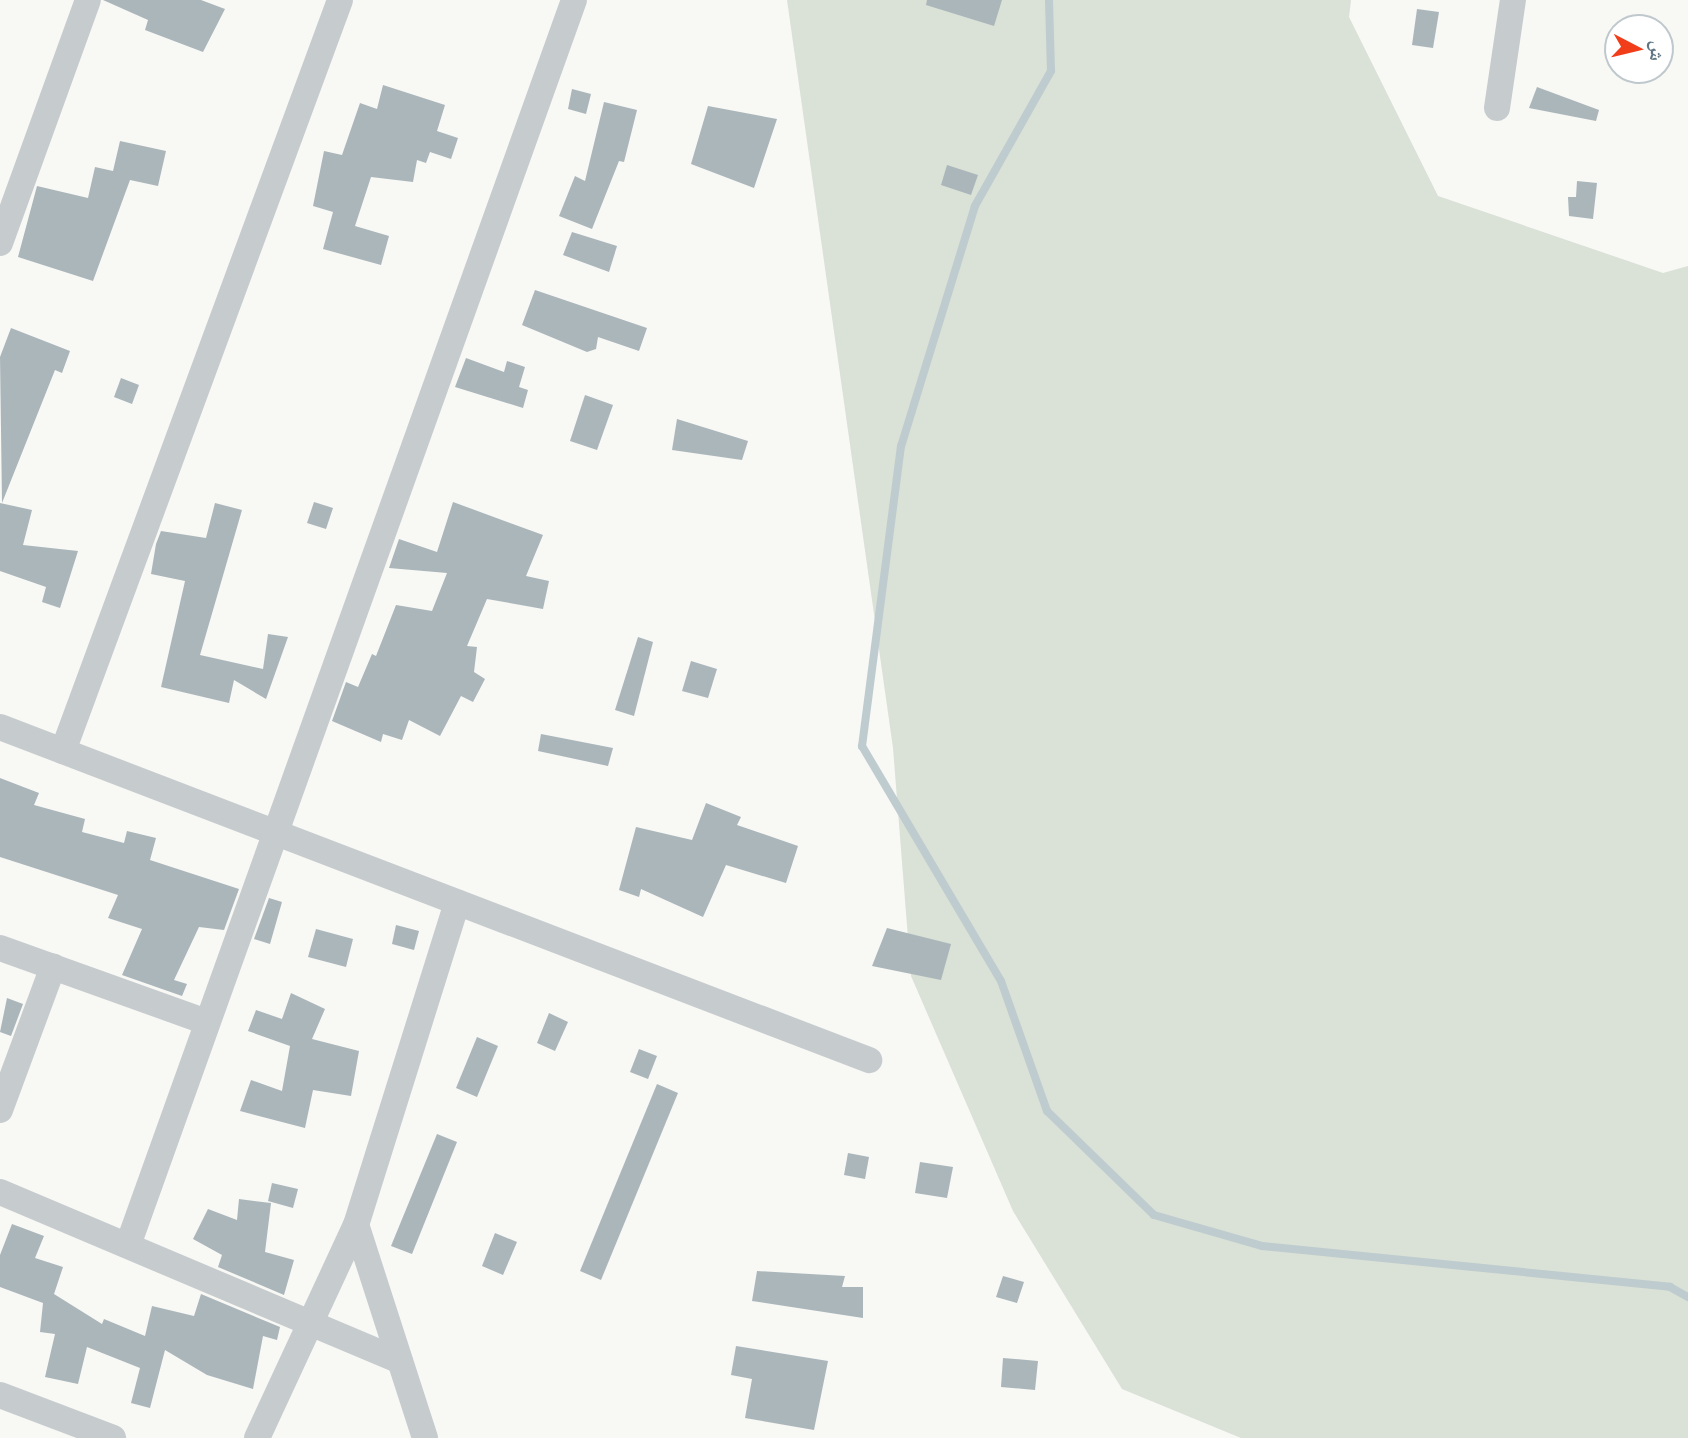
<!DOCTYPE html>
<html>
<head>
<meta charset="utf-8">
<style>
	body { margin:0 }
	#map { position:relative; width:1688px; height:1438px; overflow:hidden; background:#f8f8f5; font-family:"Titillium Web","Noto Naskh Arabic",sans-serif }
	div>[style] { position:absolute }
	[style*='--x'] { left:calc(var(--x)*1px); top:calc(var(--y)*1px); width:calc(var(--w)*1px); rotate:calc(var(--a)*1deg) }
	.green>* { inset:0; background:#dae1d6 }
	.stream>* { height:8px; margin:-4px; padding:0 4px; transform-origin:4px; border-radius:4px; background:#becbcf }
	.building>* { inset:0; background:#abb6bb }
	.street>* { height:26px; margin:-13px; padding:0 13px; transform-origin:13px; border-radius:13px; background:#c6cbce }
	span { translate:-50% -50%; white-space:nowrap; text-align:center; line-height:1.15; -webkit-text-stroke:7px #fff; paint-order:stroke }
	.north { position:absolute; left:1604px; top:14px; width:70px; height:70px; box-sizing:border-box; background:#fff; border:2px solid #bfc8cd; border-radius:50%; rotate:97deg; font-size:19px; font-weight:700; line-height:28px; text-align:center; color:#607683 }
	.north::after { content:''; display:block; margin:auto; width:24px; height:32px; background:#f23d1b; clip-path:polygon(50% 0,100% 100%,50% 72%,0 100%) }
</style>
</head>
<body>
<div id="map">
	<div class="green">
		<div style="clip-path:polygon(787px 0,1351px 0,1349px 17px,1438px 196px,1663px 273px,1688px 266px,1688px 1438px,1241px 1438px,1122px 1389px,1013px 1211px,911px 976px,893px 748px)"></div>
	</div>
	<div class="stream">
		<div style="--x:1049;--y:0;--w:71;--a:88.4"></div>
		<div style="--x:1051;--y:71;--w:155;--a:119.4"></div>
		<div style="--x:975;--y:206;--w:251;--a:107.1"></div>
		<div style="--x:901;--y:446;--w:303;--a:97.4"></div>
		<div style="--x:862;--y:746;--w:273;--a:59.4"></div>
		<div style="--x:1001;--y:981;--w:138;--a:70.5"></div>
		<div style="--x:1047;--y:1111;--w:149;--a:44.2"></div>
		<div style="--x:1154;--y:1215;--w:112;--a:16"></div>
		<div style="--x:1262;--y:1246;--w:410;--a:5.7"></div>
		<div style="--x:1670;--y:1287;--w:21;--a:29"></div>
	</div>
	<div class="building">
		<div style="clip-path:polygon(103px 0,201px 0,225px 9px,203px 52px,145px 30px,148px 20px)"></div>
		<div style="clip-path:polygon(927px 0,1002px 0,994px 26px,926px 5px)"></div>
		<div style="clip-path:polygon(1417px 9px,1439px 12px,1433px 48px,1412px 45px)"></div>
		<div style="clip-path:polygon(383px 85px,445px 105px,437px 131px,458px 138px,451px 159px,430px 152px,426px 163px,417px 160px,413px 182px,371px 177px,355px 226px,389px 236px,381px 265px,323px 249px,333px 212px,313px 206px,324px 151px,342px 155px,360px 103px,377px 109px)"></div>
		<div style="clip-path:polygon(1537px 87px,1599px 110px,1596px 121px,1529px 108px)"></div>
		<div style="clip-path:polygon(572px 89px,591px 94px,586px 114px,568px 109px)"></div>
		<div style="clip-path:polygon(604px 102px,637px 110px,624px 162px,619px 161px,592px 229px,559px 216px,575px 176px,585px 181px)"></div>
		<div style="clip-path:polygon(708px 106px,777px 119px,754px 188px,691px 164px)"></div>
		<div style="clip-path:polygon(120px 141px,166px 151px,158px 186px,130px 180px,93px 281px,18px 257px,37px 186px,88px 198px,95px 167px,113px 171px)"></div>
		<div style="clip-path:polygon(947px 165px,978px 175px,971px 195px,941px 185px)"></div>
		<div style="clip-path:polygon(1577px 181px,1597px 183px,1593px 219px,1569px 216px,1568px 197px,1576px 197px)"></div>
		<div style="clip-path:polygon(572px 232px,617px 246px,609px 272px,563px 255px)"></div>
		<div style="clip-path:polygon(535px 290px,647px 328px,639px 351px,598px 337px,596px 349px,587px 352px,522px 325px)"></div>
		<div style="clip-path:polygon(11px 328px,70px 351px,62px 373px,55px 370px,2px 503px,0 357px)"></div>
		<div style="clip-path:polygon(466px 358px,504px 372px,507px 361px,525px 367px,519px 387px,528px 390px,523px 408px,455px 387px)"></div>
		<div style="clip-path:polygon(121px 378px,139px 385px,132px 404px,114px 397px)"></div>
		<div style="clip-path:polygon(585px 395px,613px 405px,597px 450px,570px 441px)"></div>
		<div style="clip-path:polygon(677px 419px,748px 441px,742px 460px,672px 450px)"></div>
		<div style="clip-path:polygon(314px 502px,333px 508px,326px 529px,307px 523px)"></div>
		<div style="clip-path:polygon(453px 502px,543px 535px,526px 576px,549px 581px,543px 609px,487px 599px,467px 646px,477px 647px,474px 672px,485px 679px,473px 702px,461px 696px,440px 736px,409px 720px,402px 740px,383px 734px,381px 742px,332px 721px,346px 682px,358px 687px,372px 654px,376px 656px,396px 605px,432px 611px,447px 573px,389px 568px,399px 539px,437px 552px)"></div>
		<div style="clip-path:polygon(0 503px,32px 510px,23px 545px,78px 551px,60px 608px,42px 602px,46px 587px,0 571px)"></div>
		<div style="clip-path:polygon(215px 503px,242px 510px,200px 655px,263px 669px,268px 634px,288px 637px,266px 699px,234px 680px,229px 703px,161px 687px,185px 581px,151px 574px,156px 544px,161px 531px,206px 538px)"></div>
		<div style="clip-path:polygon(638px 637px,653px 642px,634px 716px,615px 710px)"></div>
		<div style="clip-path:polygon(691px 661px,717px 669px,708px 698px,682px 691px)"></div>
		<div style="clip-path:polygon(541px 734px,613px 748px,608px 766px,538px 751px)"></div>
		<div style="clip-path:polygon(0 778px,39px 793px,34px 805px,85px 819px,82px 832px,124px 843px,127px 831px,156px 838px,150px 860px,239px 889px,224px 930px,199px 927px,174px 980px,187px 984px,182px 996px,122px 975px,142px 929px,108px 918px,118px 895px,0 857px)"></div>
		<div style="clip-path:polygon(706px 803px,741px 817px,737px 825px,798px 846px,786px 883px,726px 865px,703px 917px,641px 889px,639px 897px,619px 890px,636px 827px,692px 840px)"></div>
		<div style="clip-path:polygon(269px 898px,282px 902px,270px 944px,254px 939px)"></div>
		<div style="clip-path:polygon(396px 925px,419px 931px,414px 950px,392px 944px)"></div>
		<div style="clip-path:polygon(887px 928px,951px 944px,941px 980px,872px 966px)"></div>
		<div style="clip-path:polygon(316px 929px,353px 939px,346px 967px,308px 957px)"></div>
		<div style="clip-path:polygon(291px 993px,325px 1009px,312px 1039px,359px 1051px,351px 1096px,313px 1090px,305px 1128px,240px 1111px,251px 1080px,282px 1091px,290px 1046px,248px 1031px,256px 1010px,282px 1019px)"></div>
		<div style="clip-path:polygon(7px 998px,23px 1004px,11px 1036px,0 1032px)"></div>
		<div style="clip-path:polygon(549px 1013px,568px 1022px,555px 1051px,537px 1043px)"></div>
		<div style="clip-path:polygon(477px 1037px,498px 1046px,477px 1097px,456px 1088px)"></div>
		<div style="clip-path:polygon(639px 1049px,657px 1056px,648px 1079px,630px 1072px)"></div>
		<div style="clip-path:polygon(657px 1084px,678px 1093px,601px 1280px,580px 1271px)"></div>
		<div style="clip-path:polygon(437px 1134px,457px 1142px,412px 1254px,391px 1246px)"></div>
		<div style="clip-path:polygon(848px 1153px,869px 1157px,865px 1179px,844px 1175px)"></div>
		<div style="clip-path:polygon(920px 1162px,953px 1167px,947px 1198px,915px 1193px)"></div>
		<div style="clip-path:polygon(272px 1183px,298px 1189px,293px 1208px,268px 1201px)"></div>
		<div style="clip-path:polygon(239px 1199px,271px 1203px,265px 1252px,294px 1260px,284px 1295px,218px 1267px,222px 1255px,193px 1239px,208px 1209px,237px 1220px)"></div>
		<div style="clip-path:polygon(12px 1224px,44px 1236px,35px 1258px,63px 1267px,54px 1294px,102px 1324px,104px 1319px,145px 1336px,152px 1306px,194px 1316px,201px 1294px,280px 1327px,277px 1340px,263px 1336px,253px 1389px,207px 1375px,165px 1350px,150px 1408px,131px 1403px,140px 1368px,87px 1347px,78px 1384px,45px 1377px,55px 1334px,40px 1332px,43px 1303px,0 1287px,0 1255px)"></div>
		<div style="clip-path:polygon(495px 1233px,517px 1242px,503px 1275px,482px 1266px)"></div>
		<div style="clip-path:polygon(757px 1271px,845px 1276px,842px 1287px,863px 1287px,863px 1318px,752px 1301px)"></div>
		<div style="clip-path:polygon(1003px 1276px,1024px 1282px,1017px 1303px,996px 1297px)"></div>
		<div style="clip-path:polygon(736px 1346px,828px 1361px,814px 1430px,745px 1418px,752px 1379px,731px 1375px)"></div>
		<div style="clip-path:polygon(1003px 1358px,1038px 1361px,1035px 1390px,1001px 1387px)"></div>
	</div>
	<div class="street">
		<div style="--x:1497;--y:108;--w:109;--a:-81.6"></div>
		<div style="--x:0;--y:243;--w:258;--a:-70.1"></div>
		<div style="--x:0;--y:727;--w:931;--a:20.97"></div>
		<div style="--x:63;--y:751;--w:800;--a:-69.75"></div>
		<div style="--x:0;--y:948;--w:220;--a:19.7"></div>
		<div style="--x:0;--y:1110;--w:153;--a:-69.7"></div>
		<div style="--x:0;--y:1192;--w:434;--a:22.9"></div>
		<div style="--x:128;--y:1245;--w:1322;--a:-70.29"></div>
		<div style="--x:0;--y:1395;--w:121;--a:20.8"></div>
		<div style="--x:257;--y:1438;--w:235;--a:-65.1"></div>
		<div style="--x:425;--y:1438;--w:224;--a:-107.9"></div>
		<div style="--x:356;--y:1225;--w:338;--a:-72.6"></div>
	</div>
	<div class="north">ش</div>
</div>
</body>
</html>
